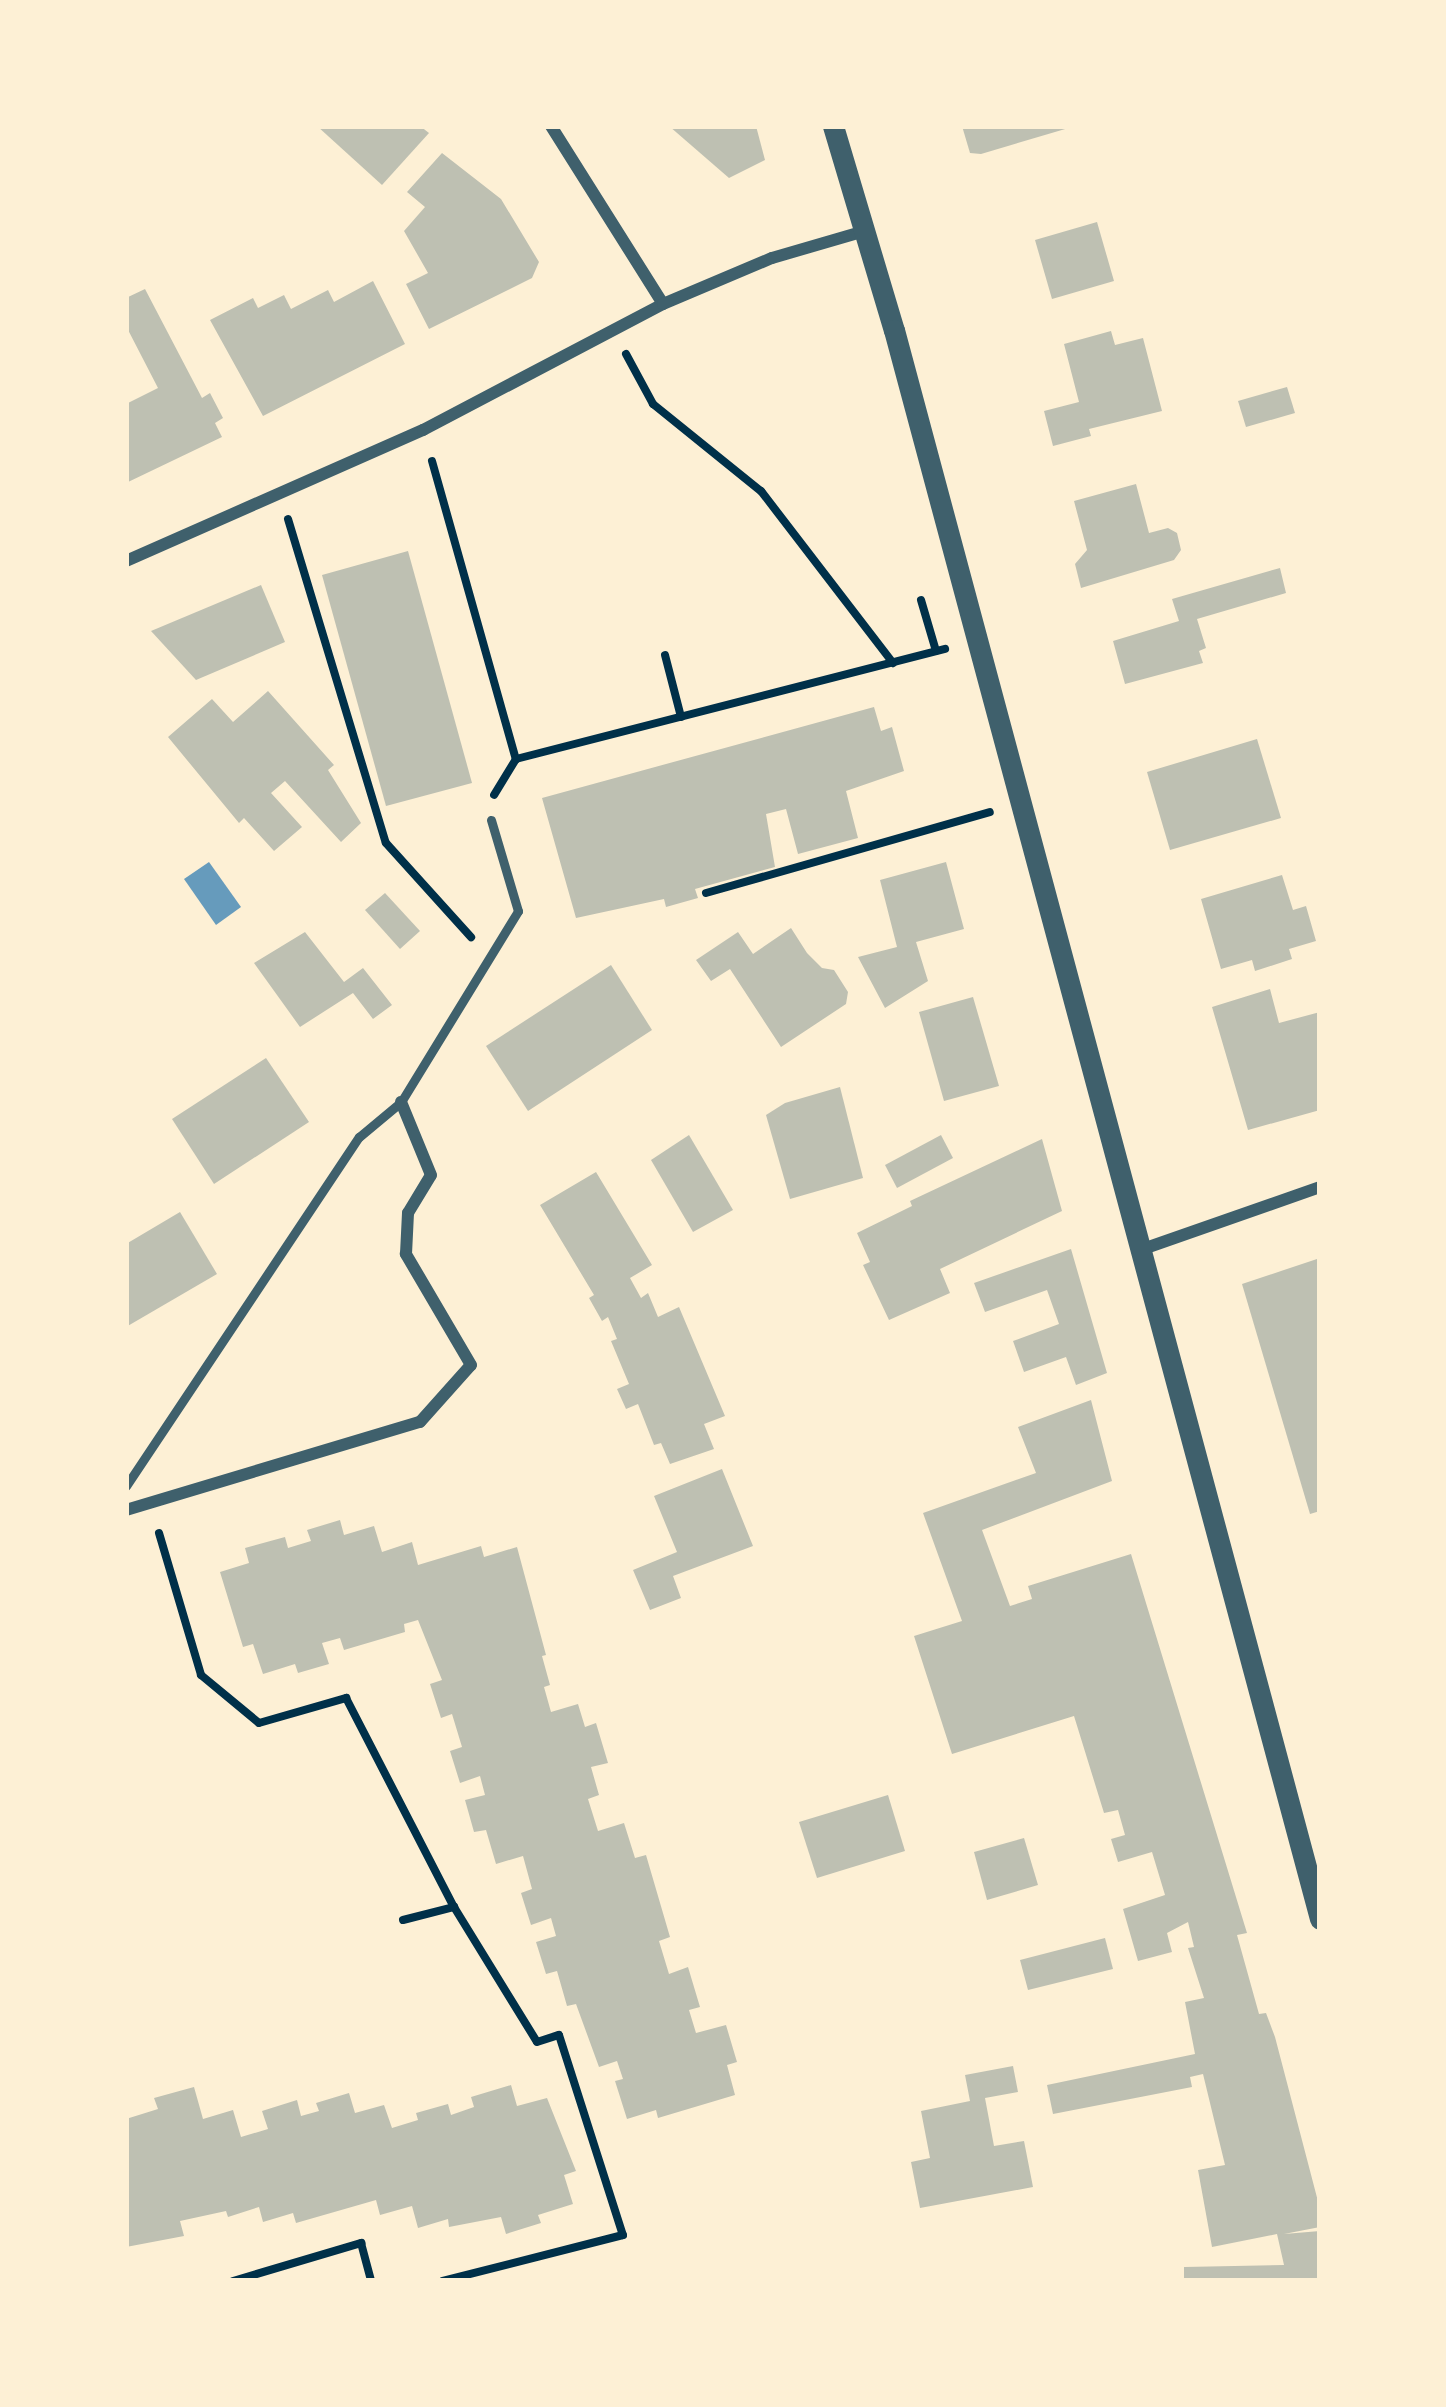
<!DOCTYPE html>
<html>
<head>
<meta charset="utf-8">
<style>
	body { margin:0 }
	#map { position:relative; width:1446px; height:2407px; overflow:hidden; background:#fdf0d5; font-family:"Fira Sans",sans-serif }
	div>[style] { position:absolute }
	[style*='--x'] { left:calc(var(--x)*1px); top:calc(var(--y)*1px); width:calc(var(--w)*1px); rotate:calc(var(--a)*1deg) }
	.water>* { inset:0; background:#669bbc }
	.building>* { inset:0; background:#bec0b2 }
	.path>* { height:8px; margin:-4px; padding:0 4px; transform-origin:4px; border-radius:4px; background:#003049 }
	.service>* { height:9px; margin:-4.5px; padding:0 4.5px; transform-origin:4.5px; border-radius:4.5px; background:#3f606c }
	.minor>* { height:12px; margin:-6px; padding:0 6px; transform-origin:6px; border-radius:6px; background:#3f606c }
	.tertiary>* { height:21px; margin:-10.5px; padding:0 10.5px; transform-origin:10.5px; border-radius:10.5px; background:#3f606c }
	span { translate:-50% -50%; white-space:nowrap; text-align:center; line-height:1.15; -webkit-text-stroke:10px #fdf0d5; paint-order:stroke }
	.frame { position:absolute; inset:0; border:129px solid #fdf0d5; pointer-events:none }
</style>
</head>
<body>
<div id="map">
	<div class="water">
		<div style="clip-path:polygon(209px 862px,241px 907px,216px 925px,184px 879px)"></div>
	</div>
	<div class="building">
		<div style="clip-path:polygon(317px 126px,420px 126px,429px 133px,382px 185px)"></div>
		<div style="clip-path:polygon(669px 126px,756px 126px,765px 160px,729px 178px)"></div>
		<div style="clip-path:polygon(962px 126px,1072px 126px,1072px 127px,981px 154px,970px 153px)"></div>
		<div style="clip-path:polygon(442px 153px,501px 199px,539px 262px,532px 278px,429px 329px,406px 284px,428px 273px,404px 231px,425px 207px,407px 192px)"></div>
		<div style="clip-path:polygon(1097px 222px,1114px 281px,1052px 299px,1035px 240px)"></div>
		<div style="clip-path:polygon(373px 281px,405px 344px,263px 416px,210px 320px,253px 298px,258px 308px,284px 295px,291px 309px,328px 290px,334px 302px)"></div>
		<div style="clip-path:polygon(145px 289px,202px 398px,210px 393px,223px 418px,215px 423px,222px 437px,126px 483px,126px 404px,158px 388px,126px 326px,126px 298px)"></div>
		<div style="clip-path:polygon(1111px 331px,1115px 345px,1143px 338px,1162px 411px,1089px 429px,1091px 436px,1053px 446px,1044px 411px,1079px 402px,1064px 344px)"></div>
		<div style="clip-path:polygon(1287px 387px,1295px 413px,1246px 427px,1238px 401px)"></div>
		<div style="clip-path:polygon(1136px 484px,1149px 533px,1168px 528px,1177px 533px,1181px 550px,1174px 560px,1081px 588px,1075px 564px,1087px 550px,1074px 501px)"></div>
		<div style="clip-path:polygon(408px 551px,472px 783px,386px 806px,322px 575px)"></div>
		<div style="clip-path:polygon(1280px 568px,1286px 593px,1197px 619px,1206px 648px,1199px 651px,1203px 663px,1125px 684px,1113px 641px,1179px 621px,1172px 599px)"></div>
		<div style="clip-path:polygon(261px 585px,285px 642px,196px 680px,151px 631px)"></div>
		<div style="clip-path:polygon(268px 691px,334px 765px,328px 770px,361px 823px,341px 842px,285px 781px,271px 793px,302px 827px,274px 851px,244px 818px,239px 823px,168px 737px,212px 699px,233px 722px)"></div>
		<div style="clip-path:polygon(874px 707px,881px 731px,892px 727px,904px 771px,846px 791px,858px 838px,798px 854px,786px 809px,766px 814px,775px 867px,695px 889px,698px 898px,666px 907px,664px 899px,576px 918px,542px 798px)"></div>
		<div style="clip-path:polygon(1257px 739px,1281px 818px,1170px 850px,1147px 772px)"></div>
		<div style="clip-path:polygon(946px 862px,964px 929px,916px 942px,928px 981px,885px 1008px,858px 957px,897px 947px,880px 880px)"></div>
		<div style="clip-path:polygon(1282px 875px,1293px 910px,1306px 906px,1316px 941px,1289px 949px,1292px 959px,1255px 971px,1252px 960px,1221px 969px,1201px 899px)"></div>
		<div style="clip-path:polygon(385px 893px,420px 931px,400px 949px,365px 910px)"></div>
		<div style="clip-path:polygon(791px 928px,807px 953px,822px 968px,834px 970px,848px 992px,846px 1004px,781px 1047px,730px 969px,711px 981px,696px 960px,738px 932px,753px 954px)"></div>
		<div style="clip-path:polygon(305px 932px,344px 982px,363px 968px,392px 1005px,373px 1019px,353px 993px,300px 1027px,254px 963px)"></div>
		<div style="clip-path:polygon(611px 965px,652px 1030px,528px 1111px,486px 1046px)"></div>
		<div style="clip-path:polygon(1270px 989px,1279px 1023px,1320px 1012px,1320px 1110px,1248px 1130px,1212px 1007px)"></div>
		<div style="clip-path:polygon(973px 997px,999px 1086px,944px 1101px,919px 1012px)"></div>
		<div style="clip-path:polygon(266px 1058px,309px 1122px,214px 1184px,172px 1119px)"></div>
		<div style="clip-path:polygon(840px 1087px,863px 1178px,790px 1199px,766px 1115px,785px 1103px)"></div>
		<div style="clip-path:polygon(689px 1135px,733px 1210px,693px 1232px,651px 1160px)"></div>
		<div style="clip-path:polygon(941px 1135px,953px 1158px,897px 1188px,885px 1165px)"></div>
		<div style="clip-path:polygon(1042px 1139px,1062px 1211px,940px 1269px,950px 1293px,889px 1320px,863px 1265px,870px 1262px,857px 1233px,912px 1206px,910px 1201px)"></div>
		<div style="clip-path:polygon(596px 1172px,652px 1265px,630px 1278px,641px 1298px,648px 1293px,658px 1317px,679px 1307px,725px 1416px,704px 1424px,714px 1449px,670px 1464px,661px 1443px,654px 1445px,638px 1404px,626px 1409px,617px 1389px,629px 1384px,611px 1341px,617px 1339px,608px 1317px,602px 1321px,589px 1298px,594px 1295px,540px 1205px)"></div>
		<div style="clip-path:polygon(180px 1212px,217px 1274px,126px 1327px,126px 1244px)"></div>
		<div style="clip-path:polygon(1071px 1249px,1107px 1373px,1076px 1385px,1066px 1357px,1024px 1372px,1013px 1341px,1059px 1324px,1047px 1290px,985px 1312px,974px 1283px)"></div>
		<div style="clip-path:polygon(1320px 1258px,1320px 1511px,1310px 1514px,1242px 1284px)"></div>
		<div style="clip-path:polygon(1091px 1400px,1112px 1481px,982px 1530px,1010px 1606px,1032px 1599px,1028px 1586px,1131px 1554px,1247px 1933px,1237px 1935px,1259px 2014px,1266px 2013px,1275px 2037px,1320px 2209px,1320px 2227px,1284px 2234px,1320px 2231px,1320px 2281px,1184px 2281px,1184px 2267px,1284px 2265px,1277px 2234px,1212px 2247px,1198px 2170px,1225px 2165px,1203px 2074px,1190px 2077px,1192px 2087px,1053px 2114px,1047px 2085px,1195px 2054px,1185px 2002px,1204px 1998px,1188px 1948px,1194px 1947px,1188px 1922px,1167px 1933px,1172px 1952px,1138px 1961px,1123px 1909px,1165px 1895px,1152px 1852px,1118px 1862px,1111px 1839px,1125px 1835px,1118px 1810px,1104px 1813px,1074px 1716px,952px 1754px,914px 1636px,962px 1621px,923px 1513px,1036px 1473px,1018px 1427px)"></div>
		<div style="clip-path:polygon(722px 1469px,753px 1546px,673px 1576px,681px 1598px,650px 1610px,633px 1570px,677px 1552px,654px 1496px)"></div>
		<div style="clip-path:polygon(340px 1520px,344px 1535px,374px 1526px,382px 1552px,412px 1542px,418px 1565px,481px 1546px,484px 1557px,517px 1547px,546px 1655px,542px 1656px,550px 1685px,544px 1687px,551px 1712px,578px 1704px,585px 1727px,596px 1723px,608px 1763px,591px 1767px,599px 1795px,588px 1799px,598px 1831px,624px 1823px,635px 1858px,646px 1855px,670px 1937px,659px 1941px,669px 1974px,688px 1967px,700px 2007px,689px 2010px,696px 2033px,726px 2025px,737px 2062px,727px 2065px,735px 2095px,658px 2118px,656px 2110px,627px 2119px,615px 2081px,623px 2079px,617px 2061px,599px 2067px,576px 2004px,567px 2006px,557px 1971px,546px 1974px,536px 1942px,556px 1936px,551px 1918px,531px 1925px,521px 1893px,532px 1889px,523px 1856px,496px 1864px,486px 1830px,474px 1832px,465px 1800px,485px 1795px,480px 1776px,460px 1783px,450px 1751px,462px 1747px,452px 1714px,441px 1718px,430px 1684px,442px 1680px,418px 1620px,404px 1624px,405px 1632px,344px 1650px,340px 1638px,322px 1643px,329px 1664px,298px 1673px,295px 1664px,263px 1674px,253px 1644px,243px 1647px,220px 1572px,249px 1563px,245px 1548px,285px 1537px,288px 1548px,311px 1541px,307px 1530px)"></div>
		<div style="clip-path:polygon(888px 1795px,905px 1851px,817px 1878px,799px 1822px)"></div>
		<div style="clip-path:polygon(1024px 1838px,1038px 1885px,987px 1900px,974px 1852px)"></div>
		<div style="clip-path:polygon(1105px 1938px,1113px 1969px,1028px 1990px,1020px 1960px)"></div>
		<div style="clip-path:polygon(1013px 2066px,1018px 2092px,985px 2098px,994px 2146px,1024px 2141px,1033px 2187px,920px 2208px,911px 2162px,930px 2158px,921px 2111px,970px 2101px,965px 2075px)"></div>
		<div style="clip-path:polygon(511px 2085px,517px 2106px,547px 2098px,576px 2171px,564px 2175px,573px 2204px,538px 2215px,541px 2223px,506px 2234px,501px 2217px,449px 2227px,448px 2219px,418px 2228px,412px 2206px,380px 2215px,376px 2200px,296px 2223px,293px 2213px,263px 2222px,259px 2207px,228px 2217px,226px 2211px,180px 2221px,184px 2236px,126px 2247px,126px 2119px,158px 2109px,154px 2098px,194px 2087px,203px 2119px,233px 2110px,241px 2137px,268px 2129px,262px 2111px,297px 2100px,301px 2116px,319px 2111px,316px 2103px,349px 2093px,355px 2113px,384px 2105px,392px 2128px,418px 2120px,416px 2113px,448px 2104px,451px 2115px,474px 2107px,471px 2097px)"></div>
	</div>
	<div class="path">
		<div style="--x:626;--y:354;--w:57;--a:61.6"></div>
		<div style="--x:653;--y:404;--w:139;--a:38.9"></div>
		<div style="--x:761;--y:491;--w:217;--a:52.5"></div>
		<div style="--x:432;--y:461;--w:310;--a:74.3"></div>
		<div style="--x:516;--y:759;--w:42;--a:121.4"></div>
		<div style="--x:288;--y:519;--w:338;--a:73.2"></div>
		<div style="--x:386;--y:843;--w:127;--a:47.9"></div>
		<div style="--x:921;--y:600;--w:53;--a:73.6"></div>
		<div style="--x:665;--y:655;--w:64;--a:75.5"></div>
		<div style="--x:516;--y:759;--w:443;--a:-14.4"></div>
		<div style="--x:706;--y:893;--w:295;--a:-15.9"></div>
		<div style="--x:159;--y:1533;--w:148;--a:73.5"></div>
		<div style="--x:201;--y:1675;--w:75;--a:39.6"></div>
		<div style="--x:259;--y:1723;--w:91;--a:-16"></div>
		<div style="--x:346;--y:1698;--w:235;--a:62.7"></div>
		<div style="--x:454;--y:1907;--w:158;--a:58.4"></div>
		<div style="--x:537;--y:2042;--w:23;--a:-18"></div>
		<div style="--x:559;--y:2035;--w:210;--a:72.3"></div>
		<div style="--x:623;--y:2235;--w:186;--a:165.7"></div>
		<div style="--x:403;--y:1920;--w:53;--a:-14.3"></div>
		<div style="--x:233;--y:2281;--w:134;--a:-16.5"></div>
		<div style="--x:361;--y:2243;--w:39;--a:75"></div>
	</div>
	<div class="service">
		<div style="--x:126;--y:1486;--w:420;--a:-56.3"></div>
		<div style="--x:359;--y:1137;--w:55;--a:-39.8"></div>
		<div style="--x:401;--y:1102;--w:224;--a:-58.5"></div>
		<div style="--x:518;--y:911;--w:95;--a:-106.5"></div>
	</div>
	<div class="minor">
		<div style="--x:551;--y:126;--w:210;--a:57.8"></div>
		<div style="--x:126;--y:561;--w:325;--a:-23.8"></div>
		<div style="--x:423;--y:430;--w:271;--a:-27.7"></div>
		<div style="--x:663;--y:304;--w:118;--a:-22.9"></div>
		<div style="--x:772;--y:258;--w:93;--a:-16.3"></div>
		<div style="--x:1143;--y:1249;--w:188;--a:-19.3"></div>
		<div style="--x:126;--y:1510;--w:307;--a:-16.7"></div>
		<div style="--x:420;--y:1422;--w:76;--a:-48.2"></div>
		<div style="--x:471;--y:1365;--w:129;--a:-120.4"></div>
		<div style="--x:406;--y:1254;--w:41;--a:-87.2"></div>
		<div style="--x:408;--y:1213;--w:44;--a:-58.8"></div>
		<div style="--x:431;--y:1175;--w:79;--a:-112.3"></div>
	</div>
	<div class="tertiary">
		<div style="--x:833;--y:126;--w:213;--a:73.4"></div>
		<div style="--x:894;--y:330;--w:1645;--a:74.99"></div>
	</div>
	<div class="frame"></div>
</div>
</body>
</html>
